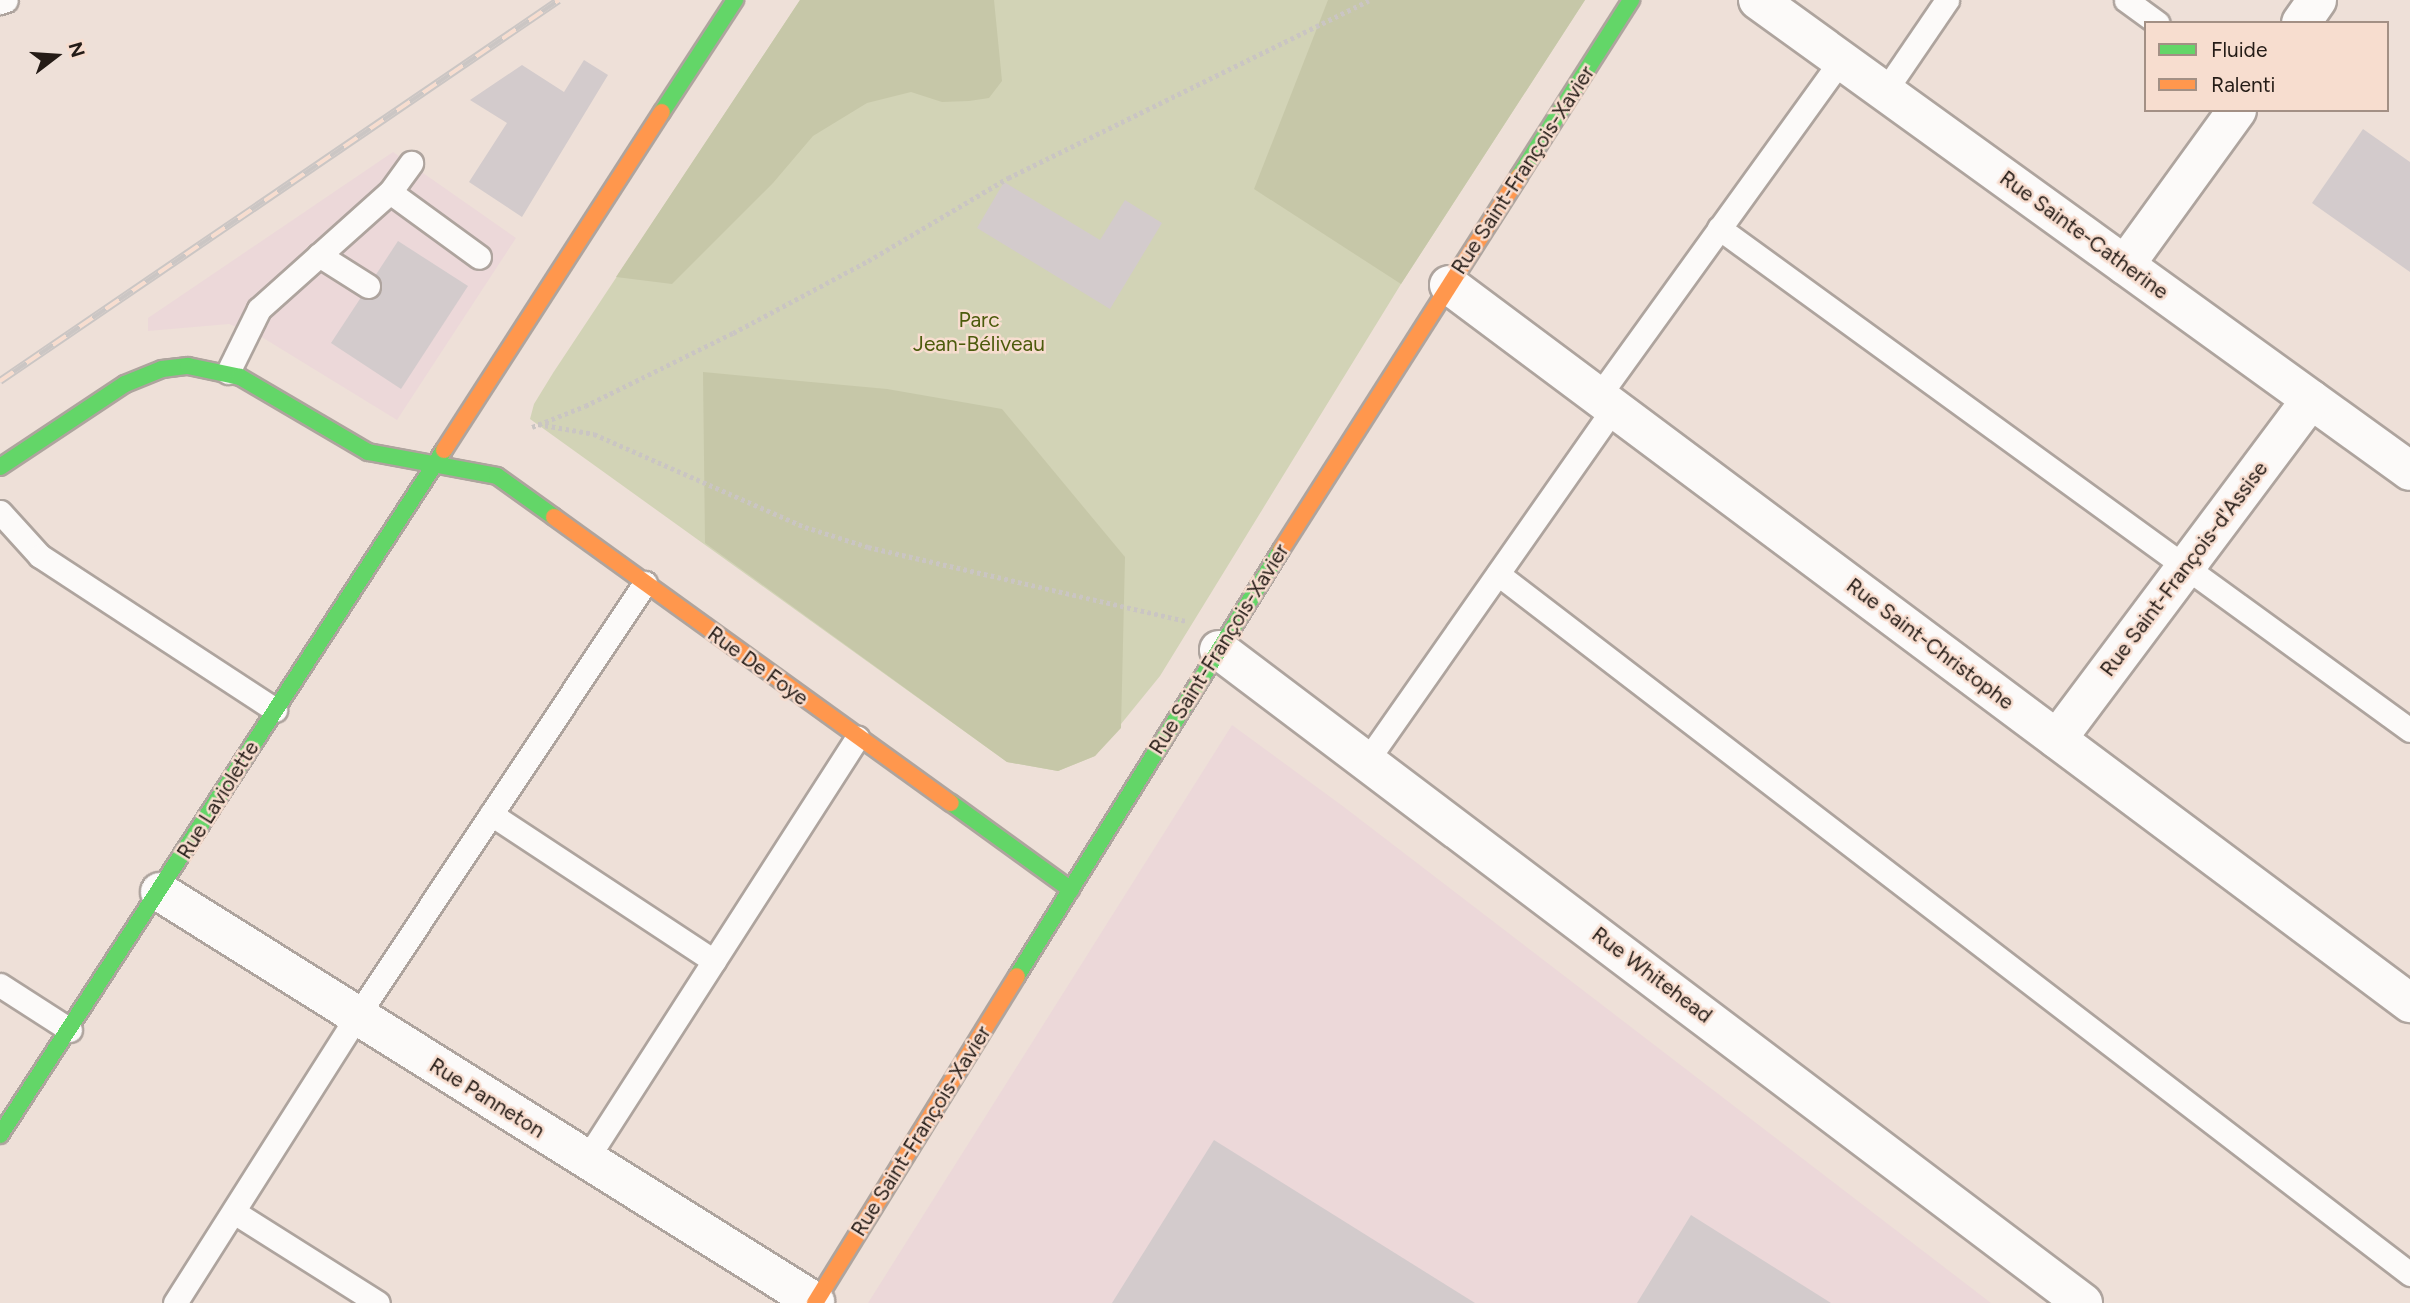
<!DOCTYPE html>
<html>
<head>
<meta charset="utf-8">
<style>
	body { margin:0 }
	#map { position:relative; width:2410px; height:1303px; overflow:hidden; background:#eee0d8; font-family:Figtree,sans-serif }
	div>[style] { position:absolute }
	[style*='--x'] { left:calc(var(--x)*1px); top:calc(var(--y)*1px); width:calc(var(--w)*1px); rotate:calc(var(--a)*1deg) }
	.industrial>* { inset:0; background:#ecd8d9 }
	.green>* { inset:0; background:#d2d3b6 }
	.forest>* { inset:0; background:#c6c7a8 }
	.building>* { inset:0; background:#d3cbcc }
	.path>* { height:4.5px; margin-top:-2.25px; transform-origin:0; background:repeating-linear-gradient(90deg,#cac5c3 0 3.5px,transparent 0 7px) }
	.roads { filter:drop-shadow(2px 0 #aea49e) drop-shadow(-2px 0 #aea49e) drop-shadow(0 2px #aea49e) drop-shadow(0 -2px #aea49e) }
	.lane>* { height:23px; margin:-11.5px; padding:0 11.5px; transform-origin:11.5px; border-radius:11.5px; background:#fcfaf9 }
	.street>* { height:38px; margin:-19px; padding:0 19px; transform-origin:19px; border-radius:19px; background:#fcfaf9 }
	.fast>* { height:16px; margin:-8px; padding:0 8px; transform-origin:8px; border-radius:8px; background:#63d668 }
	.slow>* { height:16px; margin:-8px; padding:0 8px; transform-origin:8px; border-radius:8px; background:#ff974d }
	.rail>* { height:8px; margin-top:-4px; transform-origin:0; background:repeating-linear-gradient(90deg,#f7ddcf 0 16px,#cbc6c4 0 32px); box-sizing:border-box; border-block:2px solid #cbc6c4 }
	span { translate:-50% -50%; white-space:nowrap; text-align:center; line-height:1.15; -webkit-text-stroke:5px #f7ddcf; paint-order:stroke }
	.street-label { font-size:21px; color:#251c17 }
	.park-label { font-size:21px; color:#4c5b0c }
	.legend { position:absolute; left:2144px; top:21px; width:245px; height:91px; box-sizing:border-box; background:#f7ddcf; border:2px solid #a39085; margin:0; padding:9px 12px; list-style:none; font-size:21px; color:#251c17 }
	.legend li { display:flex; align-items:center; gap:14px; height:35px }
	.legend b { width:35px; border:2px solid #a39085 }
	.north { position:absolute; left:21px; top:21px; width:70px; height:70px; -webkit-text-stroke:5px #f7ddcf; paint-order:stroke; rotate:73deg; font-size:19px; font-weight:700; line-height:28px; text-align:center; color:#251c17 }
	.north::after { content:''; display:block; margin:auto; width:24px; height:32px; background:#251c17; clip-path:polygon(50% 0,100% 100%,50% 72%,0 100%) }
</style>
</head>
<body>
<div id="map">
	<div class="industrial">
		<div style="clip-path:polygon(393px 152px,516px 238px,397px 420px,260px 336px,229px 324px,148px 331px,148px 318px)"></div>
		<div style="clip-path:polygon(1232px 725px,1344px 807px,1991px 1303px,868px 1303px)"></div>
	</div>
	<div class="green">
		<div style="clip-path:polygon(800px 0,1585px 0,1401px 284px,1160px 676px,1095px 756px,1058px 771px,1007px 762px,530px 419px,534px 404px,553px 373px)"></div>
	</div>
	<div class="forest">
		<div style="clip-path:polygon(800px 0,994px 0,1002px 81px,989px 98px,969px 101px,942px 102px,911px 92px,867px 103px,813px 136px,773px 183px,672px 284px,616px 277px)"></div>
		<div style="clip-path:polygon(1328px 0,1585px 0,1401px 284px,1254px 189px)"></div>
		<div style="clip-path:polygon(703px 372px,887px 389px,1002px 409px,1125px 557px,1121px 728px,1095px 756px,1058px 771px,1007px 762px,705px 543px)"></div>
	</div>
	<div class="building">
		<div style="clip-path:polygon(584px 60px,608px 75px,522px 217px,469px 182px,507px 123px,470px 100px,522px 65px,564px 92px)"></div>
		<div style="clip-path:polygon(2363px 129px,2410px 162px,2410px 272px,2312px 203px)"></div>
		<div style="clip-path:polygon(1004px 182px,1100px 240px,1125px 200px,1162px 223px,1110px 309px,977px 228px)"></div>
		<div style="clip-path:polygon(398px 241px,468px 286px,401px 389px,331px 343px)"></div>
		<div style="clip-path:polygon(1214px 1140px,1475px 1303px,1112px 1303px)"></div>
		<div style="clip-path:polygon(1691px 1215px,1831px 1303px,1637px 1303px)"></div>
	</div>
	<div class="path">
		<div style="--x:538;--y:424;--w:57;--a:10.1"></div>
		<div style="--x:594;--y:434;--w:231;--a:23.8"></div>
		<div style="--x:805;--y:527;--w:66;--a:17.6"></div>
		<div style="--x:868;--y:547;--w:327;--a:13.1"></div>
		<div style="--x:532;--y:427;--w:57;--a:-21.6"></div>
		<div style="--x:585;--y:406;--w:165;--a:-26.3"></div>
		<div style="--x:733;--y:333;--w:153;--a:-28.1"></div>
		<div style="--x:868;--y:261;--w:163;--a:-30.7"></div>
		<div style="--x:1008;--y:178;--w:402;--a:-26.2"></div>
	</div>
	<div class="roads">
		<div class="lane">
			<div style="--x:2126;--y:0;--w:39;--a:36"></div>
			<div style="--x:0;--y:2;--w:6;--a:-18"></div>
			<div style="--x:1885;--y:91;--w:110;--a:-55.7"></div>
			<div style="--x:390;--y:192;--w:110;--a:36.1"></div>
			<div style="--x:1719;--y:228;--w:854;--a:36"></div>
			<div style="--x:319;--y:255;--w:58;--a:32.3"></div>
			<div style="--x:228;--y:372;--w:70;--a:-63.8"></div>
			<div style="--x:259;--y:309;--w:176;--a:-41.8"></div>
			<div style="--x:390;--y:192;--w:36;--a:-54"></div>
			<div style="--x:1598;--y:397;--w:415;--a:-54.2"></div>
			<div style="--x:0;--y:512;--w:59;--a:47.7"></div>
			<div style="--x:40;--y:556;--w:281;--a:33.2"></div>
			<div style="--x:1498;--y:574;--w:1150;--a:37.51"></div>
			<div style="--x:1368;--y:759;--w:429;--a:-55"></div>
			<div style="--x:491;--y:814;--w:267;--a:33.4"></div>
			<div style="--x:0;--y:985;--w:83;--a:32.7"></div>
			<div style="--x:586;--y:1160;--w:502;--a:-57.29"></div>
			<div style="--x:234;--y:1212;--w:170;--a:32.3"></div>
			<div style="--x:175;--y:1303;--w:340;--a:-57.6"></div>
			<div style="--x:357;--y:1016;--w:520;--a:-56.37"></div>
		</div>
		<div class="street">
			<div style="--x:1758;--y:0;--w:804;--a:35.84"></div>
			<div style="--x:2301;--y:23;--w:28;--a:-55"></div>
			<div style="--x:2125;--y:265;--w:191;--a:-54.1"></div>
			<div style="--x:1449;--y:285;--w:1200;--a:36.76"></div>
			<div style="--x:1219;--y:650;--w:1083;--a:37.08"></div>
			<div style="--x:2057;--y:739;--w:424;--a:-53.2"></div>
			<div style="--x:160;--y:892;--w:773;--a:32.04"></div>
		</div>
		<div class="fast">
			<div style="--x:662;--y:112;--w:134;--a:-56.9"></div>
			<div style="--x:1519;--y:176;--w:209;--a:-57.5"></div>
			<div style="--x:0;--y:467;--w:150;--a:-33.6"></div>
			<div style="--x:125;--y:384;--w:40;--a:-22"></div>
			<div style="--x:162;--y:369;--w:26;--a:-7"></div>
			<div style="--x:188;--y:366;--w:53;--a:11.9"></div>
			<div style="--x:240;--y:377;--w:148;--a:30.4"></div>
			<div style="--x:368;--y:452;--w:131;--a:10.5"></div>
			<div style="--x:497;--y:476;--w:70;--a:35.7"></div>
			<div style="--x:951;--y:803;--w:148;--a:35.9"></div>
			<div style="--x:1017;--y:976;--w:501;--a:-58.21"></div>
			<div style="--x:0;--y:1135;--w:816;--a:-57.05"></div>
		</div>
		<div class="slow">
			<div style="--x:444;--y:450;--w:402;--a:-57.2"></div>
			<div style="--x:554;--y:517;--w:489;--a:35.8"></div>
			<div style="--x:1281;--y:550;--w:443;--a:-57.5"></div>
			<div style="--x:815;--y:1303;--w:384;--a:-58.3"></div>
		</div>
	</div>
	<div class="rail">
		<div style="--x:0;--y:381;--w:676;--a:-34.28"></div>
	</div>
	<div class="street-label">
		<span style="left:1523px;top:170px;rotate:-57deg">Rue Saint-François-Xavier</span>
		<span style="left:2084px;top:235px;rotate:36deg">Rue Sainte-Catherine</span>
		<span style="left:2184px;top:569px;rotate:-53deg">Rue Saint-François-d'Assise</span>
		<span style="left:1930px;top:644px;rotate:37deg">Rue Saint-Christophe</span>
		<span style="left:1219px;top:649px;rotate:-58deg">Rue Saint-François-Xavier</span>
		<span style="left:758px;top:666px;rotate:36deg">Rue De Foye</span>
		<span style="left:218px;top:800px;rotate:-58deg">Rue Laviolette</span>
		<span style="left:1652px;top:975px;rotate:37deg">Rue Whitehead</span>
		<span style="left:487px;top:1098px;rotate:32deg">Rue Panneton</span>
		<span style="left:921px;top:1131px;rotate:-58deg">Rue Saint-François-Xavier</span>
	</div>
	<div class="park-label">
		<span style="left:979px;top:332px">Parc<br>Jean-Béliveau</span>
	</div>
	<ul class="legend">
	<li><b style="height:9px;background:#63d668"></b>Fluide</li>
	<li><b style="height:9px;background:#ff974d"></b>Ralenti</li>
	</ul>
	<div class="north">N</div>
</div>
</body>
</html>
